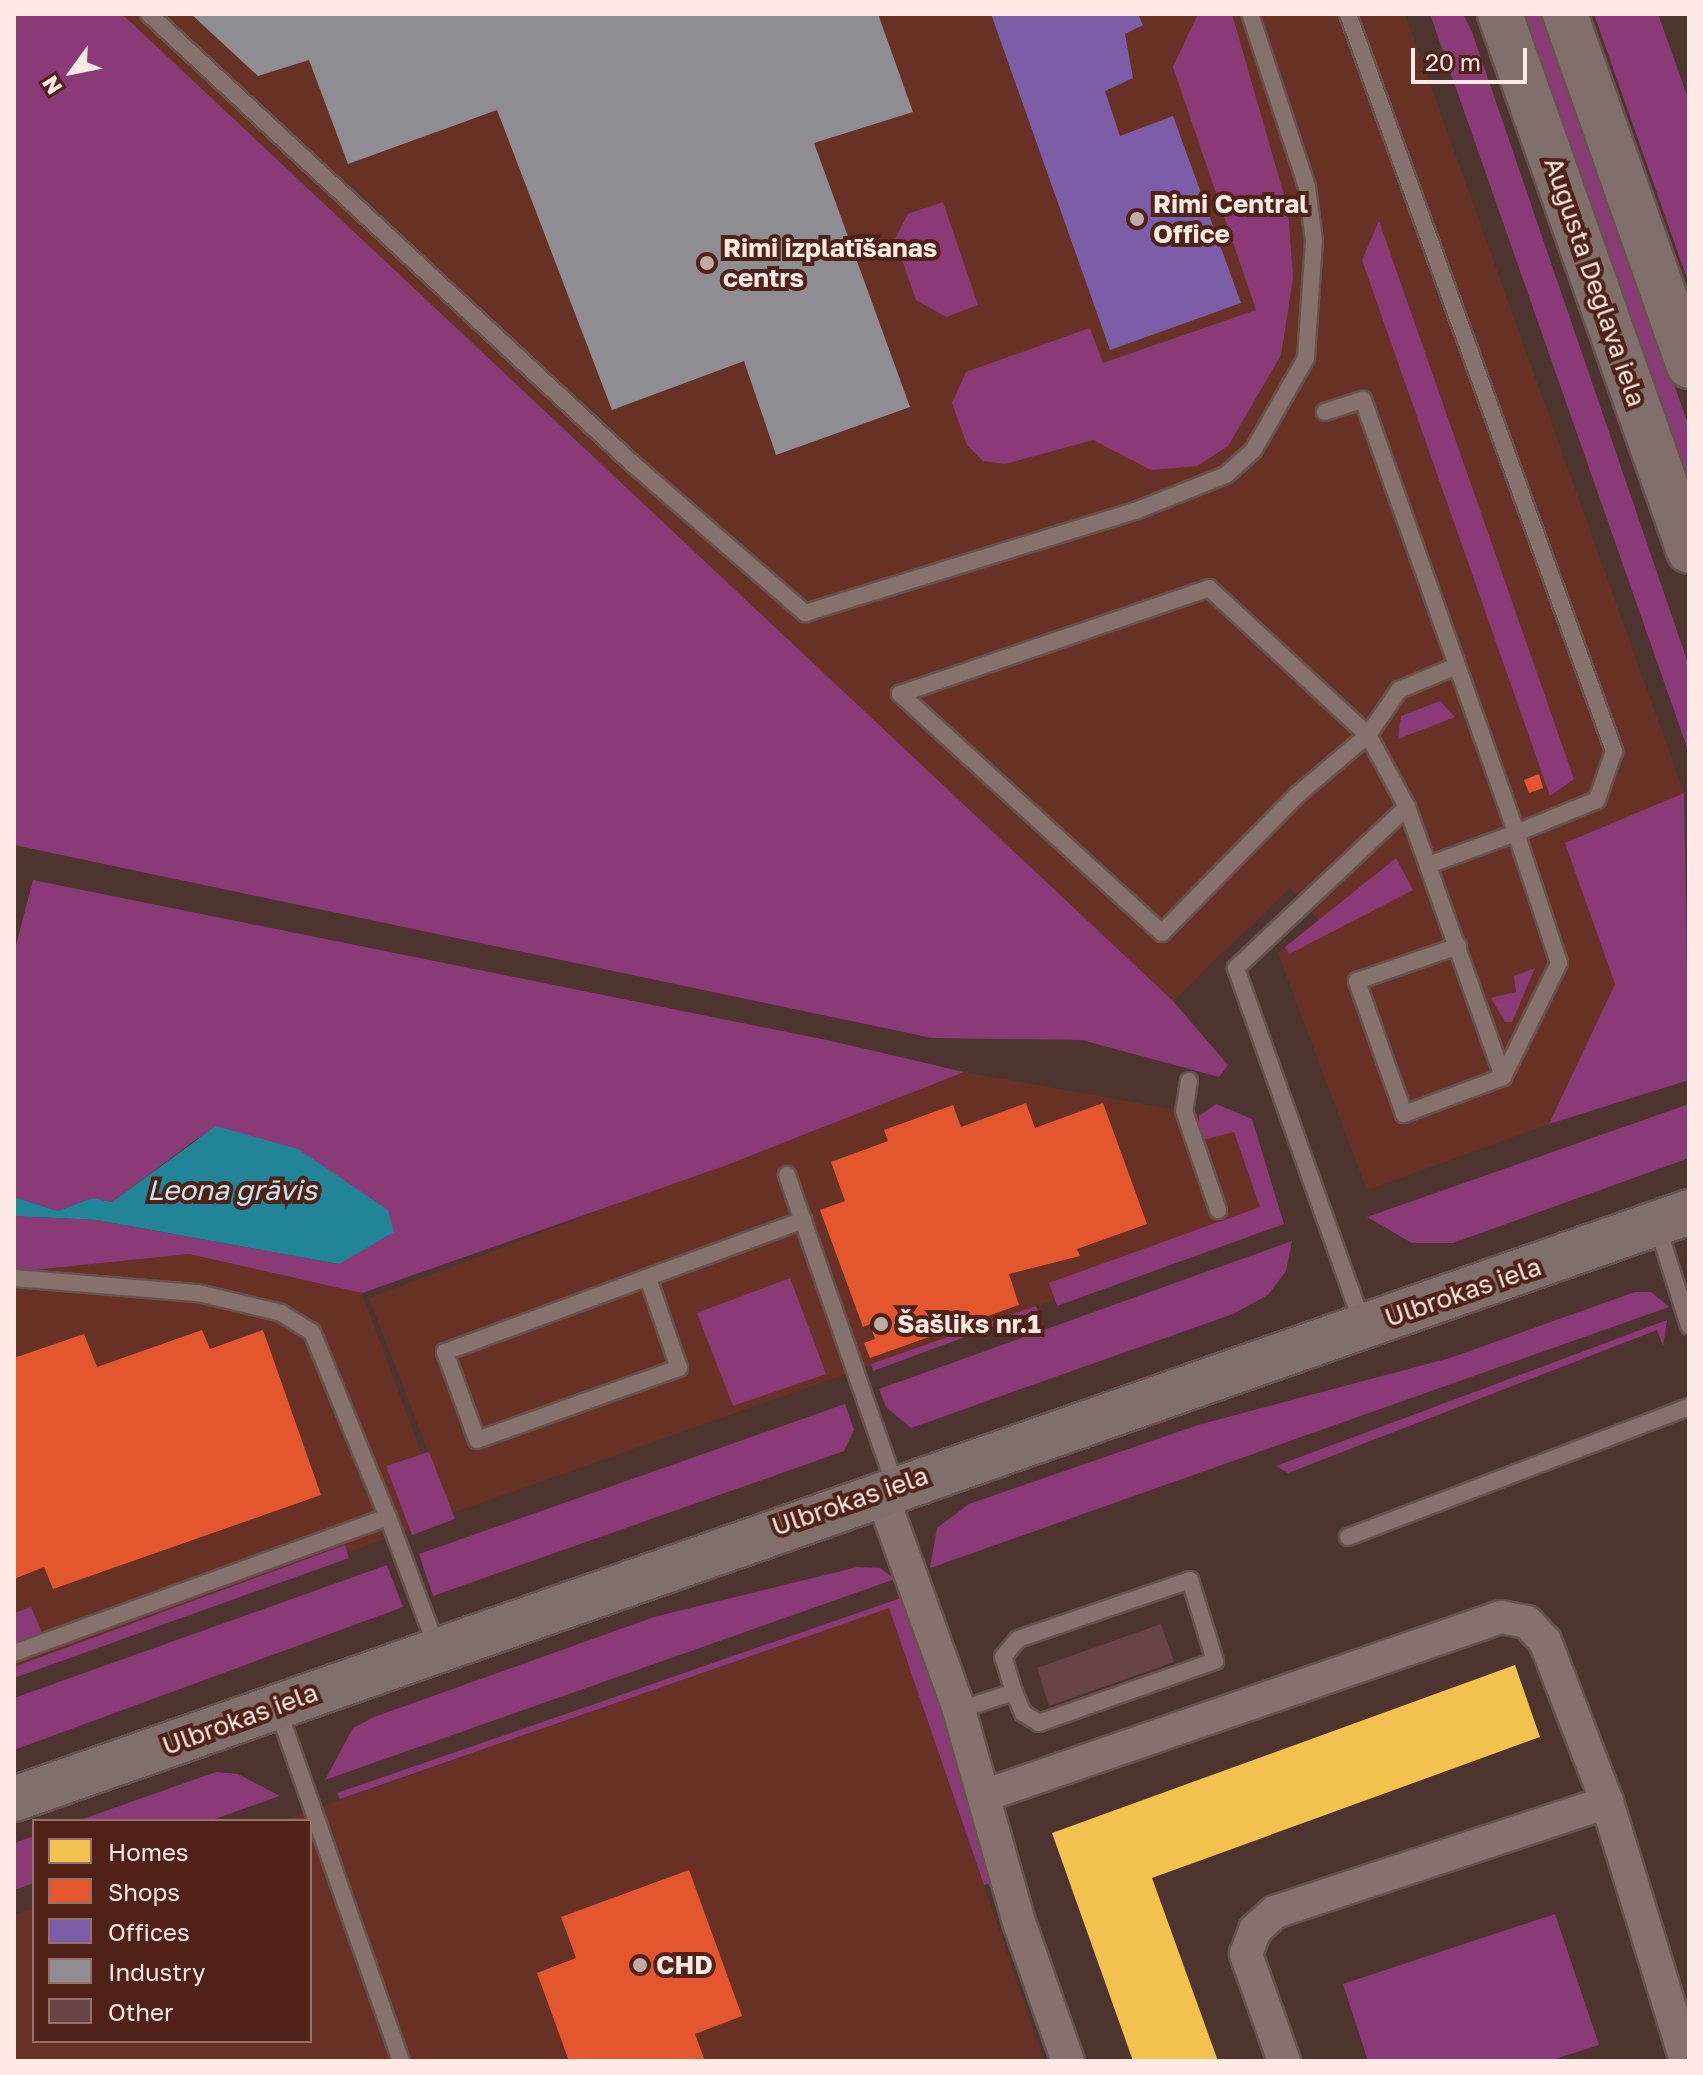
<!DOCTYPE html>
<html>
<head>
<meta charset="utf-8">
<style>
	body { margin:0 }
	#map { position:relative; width:1703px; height:2075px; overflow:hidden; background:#4e342e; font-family:"Golos Text",sans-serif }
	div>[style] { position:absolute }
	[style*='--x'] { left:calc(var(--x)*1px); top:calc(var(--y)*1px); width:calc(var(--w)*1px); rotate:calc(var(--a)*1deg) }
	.built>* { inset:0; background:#673225 }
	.green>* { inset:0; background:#8b3a78 }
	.water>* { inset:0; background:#228497 }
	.homes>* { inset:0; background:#f2c14e }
	.shops>* { inset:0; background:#e4572e }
	.offices>* { inset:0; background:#7b5ea7 }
	.industry>* { inset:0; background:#8d8d92 }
	.building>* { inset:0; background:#684446 }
	.roads { filter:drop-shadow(2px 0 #67524d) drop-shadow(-2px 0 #67524d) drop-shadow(0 2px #67524d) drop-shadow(0 -2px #67524d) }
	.service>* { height:16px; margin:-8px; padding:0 8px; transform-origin:8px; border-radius:8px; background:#86716c }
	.minor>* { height:32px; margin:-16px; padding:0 16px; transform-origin:16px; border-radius:16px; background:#86716c }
	.secondary>* { height:44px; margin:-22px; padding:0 22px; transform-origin:22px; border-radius:22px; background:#816f6c }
	.dots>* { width:22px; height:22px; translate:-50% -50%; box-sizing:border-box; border:4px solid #502116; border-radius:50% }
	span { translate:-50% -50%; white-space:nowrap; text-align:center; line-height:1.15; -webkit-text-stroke:8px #502116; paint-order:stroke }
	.poi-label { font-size:26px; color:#feeae5; font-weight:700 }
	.left { translate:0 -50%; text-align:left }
	.street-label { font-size:26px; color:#feeae5 }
	.water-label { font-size:28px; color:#c5e8f1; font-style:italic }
	.frame { position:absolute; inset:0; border:16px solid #feeae5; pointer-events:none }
	.legend { position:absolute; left:32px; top:1819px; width:280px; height:224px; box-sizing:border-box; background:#502116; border:2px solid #967169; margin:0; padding:10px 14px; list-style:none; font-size:24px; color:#feeae5 }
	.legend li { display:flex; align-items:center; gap:16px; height:40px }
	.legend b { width:40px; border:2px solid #967169 }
	.north { position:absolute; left:32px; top:32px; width:80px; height:80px; -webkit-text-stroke:6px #502116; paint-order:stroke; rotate:237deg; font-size:22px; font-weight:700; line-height:32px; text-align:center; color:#feeae5 }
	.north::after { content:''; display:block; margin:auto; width:28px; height:36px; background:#feeae5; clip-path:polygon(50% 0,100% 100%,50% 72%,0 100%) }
	.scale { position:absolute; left:1411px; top:48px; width:116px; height:36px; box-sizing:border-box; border:4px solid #feeae5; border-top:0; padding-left:10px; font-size:24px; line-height:28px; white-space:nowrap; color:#feeae5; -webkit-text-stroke:6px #502116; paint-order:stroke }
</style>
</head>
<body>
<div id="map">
	<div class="built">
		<div style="clip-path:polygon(122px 14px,1405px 14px,1684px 793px,1566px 843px,1615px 984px,1549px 1124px,1367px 1190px,1278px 953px,1319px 921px,1290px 888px,1173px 1001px)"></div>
		<div style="clip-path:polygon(964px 1072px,1243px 1122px,1278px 1221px,452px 1513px,369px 1298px)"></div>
		<div style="clip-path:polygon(189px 1254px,362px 1293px,445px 1518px,14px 1670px,14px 1272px)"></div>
		<div style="clip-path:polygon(889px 1608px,1044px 2061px,14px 2061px,14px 1915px,34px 1908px,34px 2041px,310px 2041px,310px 1821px,280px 1821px)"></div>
	</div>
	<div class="green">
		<div style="clip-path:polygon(14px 14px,122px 14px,1173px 1001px,1228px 1065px,1219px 1077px,1082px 1040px,932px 1038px,14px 845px)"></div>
		<div style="clip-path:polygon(1198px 14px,1232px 14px,1288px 209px,1293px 278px,1281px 355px,1228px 446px,1197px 466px,1151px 470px,1093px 440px,1005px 464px,983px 461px,967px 445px,952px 403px,966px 372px,1090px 328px,1103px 363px,1256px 310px,1173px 67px)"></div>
		<div style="clip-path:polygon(1430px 14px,1463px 14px,1472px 32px,1689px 666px,1689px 753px)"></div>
		<div style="clip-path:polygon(1513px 14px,1544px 14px,1689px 427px,1689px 494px)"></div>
		<div style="clip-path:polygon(1594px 14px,1658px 14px,1689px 101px,1689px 284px)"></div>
		<div style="clip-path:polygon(943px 202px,978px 305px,946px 317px,916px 300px,895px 239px,908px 214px)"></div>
		<div style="clip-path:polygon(1379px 221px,1574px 779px,1550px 796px,1362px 260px)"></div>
		<div style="clip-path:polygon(1440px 701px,1455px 717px,1398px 739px,1401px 716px)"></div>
		<div style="clip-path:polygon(1684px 793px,1689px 1080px,1549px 1124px,1615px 984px,1565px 843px)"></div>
		<div style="clip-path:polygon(1396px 858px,1413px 890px,1289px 954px,1285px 947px)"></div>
		<div style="clip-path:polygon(33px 880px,831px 1041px,964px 1072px,724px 1166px,362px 1293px,189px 1254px,14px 1272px,14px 1216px,97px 1220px,339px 1264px,388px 1210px,198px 1138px,112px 1202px,92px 1198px,58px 1211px,14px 1197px,14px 953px)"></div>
		<div style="clip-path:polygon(1535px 968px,1512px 1022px,1505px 1022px,1491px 998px,1516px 992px,1514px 976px)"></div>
		<div style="clip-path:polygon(1216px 1104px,1252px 1119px,1284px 1224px,1057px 1306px,1049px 1283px,1260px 1207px,1234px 1132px,1206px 1139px,1199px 1134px,1199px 1116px)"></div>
		<div style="clip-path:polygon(1689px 1104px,1689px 1158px,1453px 1243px,1412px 1243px,1367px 1217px)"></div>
		<div style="clip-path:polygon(1292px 1241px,1286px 1271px,1268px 1295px,1233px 1314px,911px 1428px,886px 1407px,879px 1389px)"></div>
		<div style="clip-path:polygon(790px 1278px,826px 1374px,733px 1406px,697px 1313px)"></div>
		<div style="clip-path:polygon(1635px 1292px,1651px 1292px,1669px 1307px,930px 1568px,937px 1528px,969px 1504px,1198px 1425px,1450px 1358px)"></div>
		<div style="clip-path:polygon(1036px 1306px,1038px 1310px,873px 1371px,871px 1364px)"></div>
		<div style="clip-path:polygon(1667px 1320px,1663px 1346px,1657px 1330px,1288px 1473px,1276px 1466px)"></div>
		<div style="clip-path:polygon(845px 1404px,854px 1430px,844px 1451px,433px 1596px,419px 1554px)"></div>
		<div style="clip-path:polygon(429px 1452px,455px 1519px,412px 1535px,386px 1466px)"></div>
		<div style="clip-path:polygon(345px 1545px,349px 1558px,14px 1678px,14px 1667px)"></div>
		<div style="clip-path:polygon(387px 1565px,403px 1607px,14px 1750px,14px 1698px)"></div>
		<div style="clip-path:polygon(857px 1567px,880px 1568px,895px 1579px,325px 1780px,353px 1728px,374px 1717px,654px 1617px)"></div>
		<div style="clip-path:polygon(901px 1598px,949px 1721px,991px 1883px,984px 1885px,889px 1608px,340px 1799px,337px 1793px)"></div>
		<div style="clip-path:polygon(31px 1607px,42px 1633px,14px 1642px,14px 1613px)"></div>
		<div style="clip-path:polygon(216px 1772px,238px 1774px,280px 1796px,209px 1821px,77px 1821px)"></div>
		<div style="clip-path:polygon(34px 1836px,34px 1883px,14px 1890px,14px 1843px)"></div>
		<div style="clip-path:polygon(1555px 1914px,1599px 2045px,1549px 2061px,1368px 2061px,1343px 1984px)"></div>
	</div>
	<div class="water">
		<div style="clip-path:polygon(216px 1126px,298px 1149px,388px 1210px,394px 1232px,339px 1264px,97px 1220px,14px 1216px,14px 1197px,58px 1211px,92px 1198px,112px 1202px)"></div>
	</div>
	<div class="homes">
		<div style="clip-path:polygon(1515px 1665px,1540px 1737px,1152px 1878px,1218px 2061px,1133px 2061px,1052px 1833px)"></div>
	</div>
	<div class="shops">
		<div style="clip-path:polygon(1539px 774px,1543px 788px,1529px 793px,1524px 780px)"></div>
		<div style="clip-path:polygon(1026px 1103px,1035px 1128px,1103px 1103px,1147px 1224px,1077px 1249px,1080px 1256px,1009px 1274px,1019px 1305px,870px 1358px,864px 1343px,875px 1339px,870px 1324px,863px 1327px,820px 1210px,845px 1201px,831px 1162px,888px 1141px,884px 1130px,953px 1105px,961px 1127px)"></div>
		<div style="clip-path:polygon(202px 1330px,210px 1349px,263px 1330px,321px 1495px,53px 1589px,44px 1567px,14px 1579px,14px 1358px,84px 1334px,97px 1367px)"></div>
		<div style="clip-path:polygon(689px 1870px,742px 2016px,695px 2034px,705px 2061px,569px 2061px,537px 1973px,576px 1958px,561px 1917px)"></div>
	</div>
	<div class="offices">
		<div style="clip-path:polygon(991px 14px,1138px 14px,1143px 25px,1125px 34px,1133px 78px,1105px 91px,1120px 136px,1173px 116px,1241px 303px,1110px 350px)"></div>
	</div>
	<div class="industry">
		<div style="clip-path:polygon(191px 14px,878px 14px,913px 112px,814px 143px,910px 407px,776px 455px,744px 361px,612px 410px,497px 110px,348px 164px,309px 60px,258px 76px)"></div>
	</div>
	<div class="building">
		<div style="clip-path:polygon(1161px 1624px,1174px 1662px,1049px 1706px,1037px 1668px)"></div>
	</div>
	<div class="roads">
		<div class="service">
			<div style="--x:149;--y:14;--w:661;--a:42.92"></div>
			<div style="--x:633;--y:464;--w:228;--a:40.9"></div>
			<div style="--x:805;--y:613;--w:345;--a:-17.2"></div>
			<div style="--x:1135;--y:511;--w:98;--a:-21.6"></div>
			<div style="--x:1226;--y:475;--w:36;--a:-42"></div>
			<div style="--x:1253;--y:451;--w:107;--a:-60.3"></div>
			<div style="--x:1306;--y:358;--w:117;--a:-86.1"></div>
			<div style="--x:1314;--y:241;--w:54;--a:-97.4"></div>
			<div style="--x:1307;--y:187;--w:182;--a:-108.2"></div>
			<div style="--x:1348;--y:14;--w:784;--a:70.15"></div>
			<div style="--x:1614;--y:751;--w:52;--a:109.1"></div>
			<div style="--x:1597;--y:800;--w:87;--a:157.8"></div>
			<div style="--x:1516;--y:833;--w:137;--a:71.7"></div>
			<div style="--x:1559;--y:963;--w:127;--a:116.2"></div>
			<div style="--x:1503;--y:1077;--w:106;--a:159.5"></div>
			<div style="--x:1404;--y:1114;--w:141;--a:-109.5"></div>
			<div style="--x:1357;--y:981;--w:107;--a:-19.1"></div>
			<div style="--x:1325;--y:412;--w:40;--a:-18"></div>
			<div style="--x:1363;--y:400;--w:459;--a:70.5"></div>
			<div style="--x:1516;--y:833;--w:94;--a:160"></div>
			<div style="--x:1209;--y:588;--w:217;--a:42.8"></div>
			<div style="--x:1368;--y:735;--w:93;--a:139.8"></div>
			<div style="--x:1297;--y:795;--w:193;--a:134.4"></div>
			<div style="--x:1162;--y:933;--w:355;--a:-137.6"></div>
			<div style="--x:900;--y:694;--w:327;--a:-18.9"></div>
			<div style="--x:1407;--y:807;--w:287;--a:70.4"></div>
			<div style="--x:1189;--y:1081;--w:30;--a:99"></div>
			<div style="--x:1184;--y:1111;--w:105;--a:71"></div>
			<div style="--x:787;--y:1175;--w:328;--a:70.8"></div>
			<div style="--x:1657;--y:1225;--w:106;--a:72.4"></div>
			<div style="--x:14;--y:1278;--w:185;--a:4.7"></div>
			<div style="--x:198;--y:1293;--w:85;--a:13.5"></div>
			<div style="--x:281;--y:1313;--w:36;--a:32"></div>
			<div style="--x:312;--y:1332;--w:200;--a:67.7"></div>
			<div style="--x:648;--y:1278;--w:95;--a:71"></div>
			<div style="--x:679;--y:1368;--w:214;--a:160.4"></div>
			<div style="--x:477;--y:1440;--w:94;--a:-110"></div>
			<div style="--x:445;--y:1352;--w:382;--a:-20.2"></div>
			<div style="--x:1363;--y:1325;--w:379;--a:-109.6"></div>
			<div style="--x:1236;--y:968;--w:235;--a:-43.3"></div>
			<div style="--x:1407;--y:807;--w:82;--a:-118.4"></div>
			<div style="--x:1368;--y:735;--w:55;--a:-55.4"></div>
			<div style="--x:1399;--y:690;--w:62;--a:-22.8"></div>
			<div style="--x:1348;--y:1537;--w:365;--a:-20.9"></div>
			<div style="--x:14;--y:1653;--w:398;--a:-20"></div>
			<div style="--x:388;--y:1517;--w:140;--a:69.5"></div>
			<div style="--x:277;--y:1707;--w:375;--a:70.7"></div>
			<div style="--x:959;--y:1710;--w:58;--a:-18.1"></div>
			<div style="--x:1014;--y:1692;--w:37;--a:-107"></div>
			<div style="--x:1003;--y:1657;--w:23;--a:-50"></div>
			<div style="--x:1018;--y:1639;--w:182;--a:-18.9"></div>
			<div style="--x:1190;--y:1580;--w:85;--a:72.8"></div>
			<div style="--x:1215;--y:1661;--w:187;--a:160.6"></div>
			<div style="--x:1039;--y:1723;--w:19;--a:-148"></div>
			<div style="--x:1023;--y:1713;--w:23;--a:-113"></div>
		</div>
		<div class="minor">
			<div style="--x:880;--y:1490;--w:234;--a:70.2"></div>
			<div style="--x:959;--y:1710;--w:223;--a:74.2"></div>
			<div style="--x:1020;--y:1925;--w:144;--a:70.6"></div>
			<div style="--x:986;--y:1795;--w:545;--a:-19.07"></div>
			<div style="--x:1501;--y:1617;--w:26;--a:11"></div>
			<div style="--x:1527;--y:1622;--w:26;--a:47"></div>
			<div style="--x:1545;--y:1641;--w:173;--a:68.9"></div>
			<div style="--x:1607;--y:1802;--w:271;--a:73"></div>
			<div style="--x:1284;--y:2061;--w:114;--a:-109.6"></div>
			<div style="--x:1246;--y:1954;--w:26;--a:-69"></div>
			<div style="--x:1255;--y:1930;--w:27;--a:-42"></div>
			<div style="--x:1275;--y:1912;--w:350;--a:-18.3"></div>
		</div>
		<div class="secondary">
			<div style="--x:1500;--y:14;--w:569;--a:70.61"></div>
			<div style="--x:1565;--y:14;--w:373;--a:70.6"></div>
			<div style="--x:14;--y:1799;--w:1775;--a:-19.31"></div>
		</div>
	</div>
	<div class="dots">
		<div style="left:1137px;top:219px;background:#c0aaa5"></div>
		<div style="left:707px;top:263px;background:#c0aaa5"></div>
		<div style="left:881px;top:1324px;background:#c0aaa5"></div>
		<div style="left:640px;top:1965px;background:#c0aaa5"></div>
	</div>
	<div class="poi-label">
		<span class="left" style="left:1153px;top:219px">Rimi Central<br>Office</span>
		<span class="left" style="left:723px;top:263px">Rimi izplatīšanas<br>centrs</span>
		<span class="left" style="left:897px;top:1324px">Šašliks nr.1</span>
		<span class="left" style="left:656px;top:1965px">CHD</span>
	</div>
	<div class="street-label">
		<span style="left:1595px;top:282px;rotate:71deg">Augusta Deglava iela</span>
		<span style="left:1463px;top:1292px;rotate:-19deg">Ulbrokas iela</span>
		<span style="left:850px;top:1501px;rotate:-19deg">Ulbrokas iela</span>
		<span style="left:240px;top:1719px;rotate:-20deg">Ulbrokas iela</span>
	</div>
	<div class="water-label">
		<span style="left:232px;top:1190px">Leona grāvis</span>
	</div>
	<div class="frame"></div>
	<ul class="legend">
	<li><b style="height:22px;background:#f2c14e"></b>Homes</li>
	<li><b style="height:22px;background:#e4572e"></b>Shops</li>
	<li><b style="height:22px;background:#7b5ea7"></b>Offices</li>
	<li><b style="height:22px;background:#8d8d92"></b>Industry</li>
	<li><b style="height:22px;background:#684446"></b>Other</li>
	</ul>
	<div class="north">N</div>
	<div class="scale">20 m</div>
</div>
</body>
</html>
